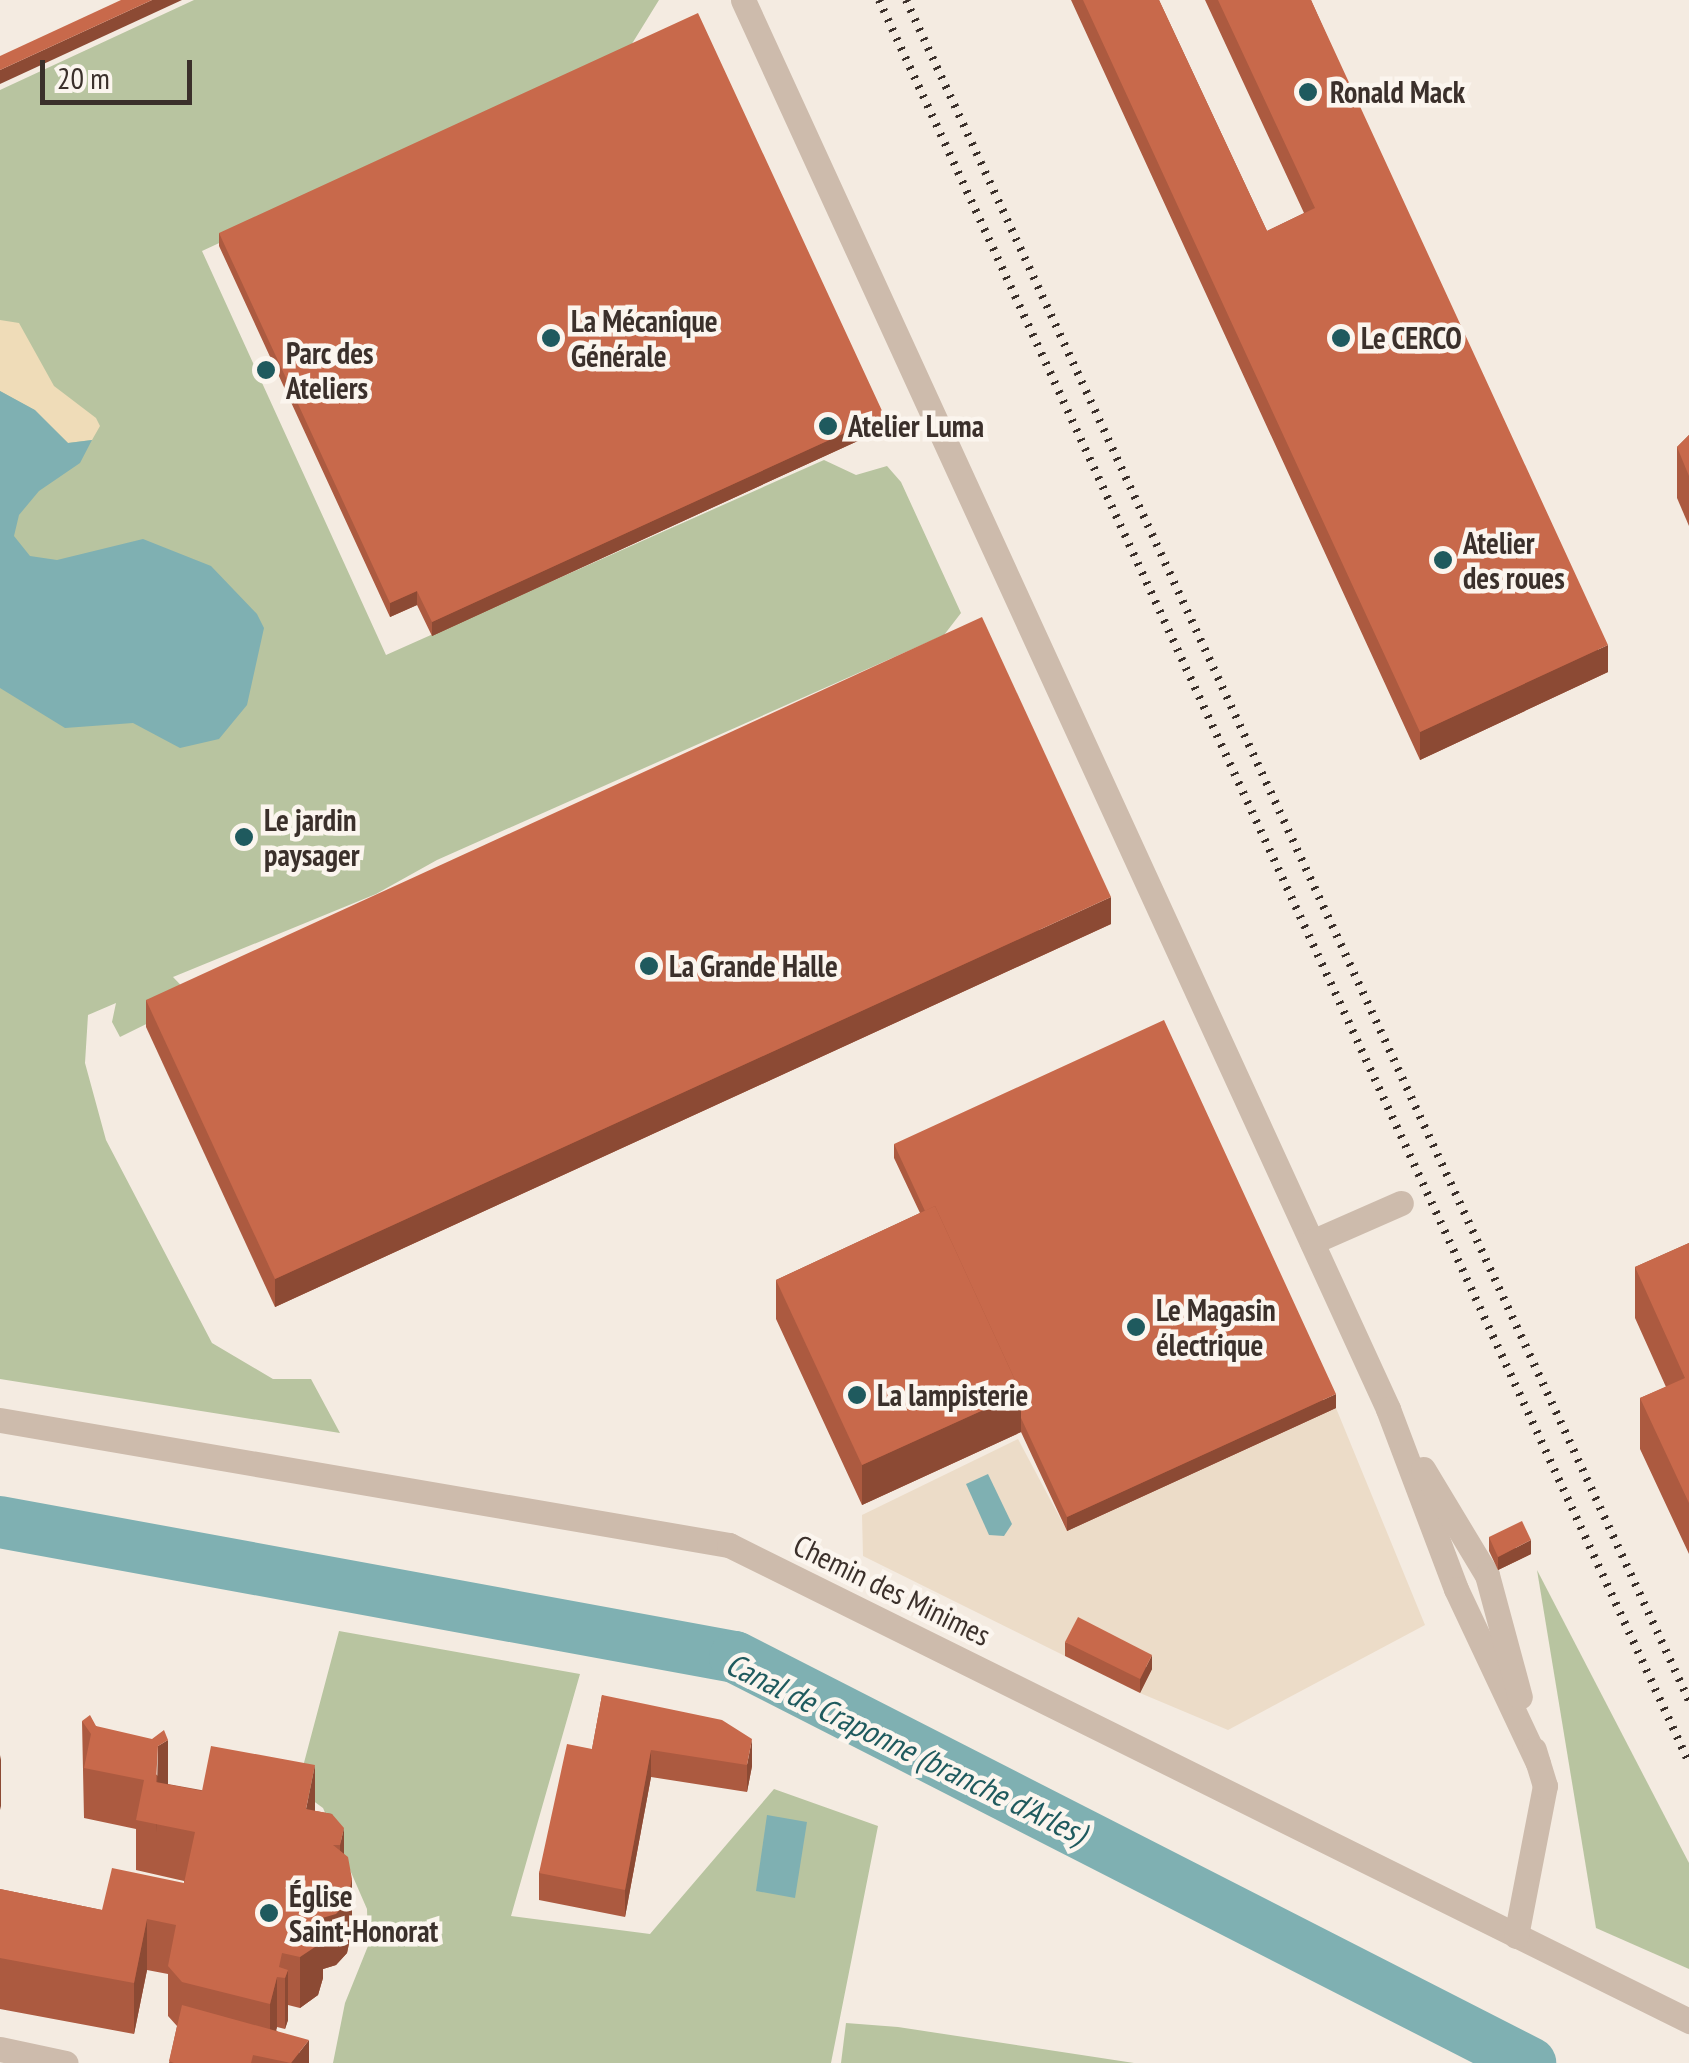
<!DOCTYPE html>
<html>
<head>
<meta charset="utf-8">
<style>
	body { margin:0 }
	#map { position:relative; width:1689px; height:2063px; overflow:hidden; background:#f4ebe1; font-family:"PT Sans Narrow",sans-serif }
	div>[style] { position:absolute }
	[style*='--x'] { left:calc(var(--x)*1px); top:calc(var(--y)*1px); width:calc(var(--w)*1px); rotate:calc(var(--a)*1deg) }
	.green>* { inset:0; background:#b8c4a0 }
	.sand>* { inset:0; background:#efdcb8 }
	.plaza>* { inset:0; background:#ecdcc8 }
	.water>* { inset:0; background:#7fb0b2 }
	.canal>* { height:52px; margin:-26px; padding:0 26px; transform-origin:26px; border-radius:26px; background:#7fb0b2 }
	.minor>* { height:25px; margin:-12.5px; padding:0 12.5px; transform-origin:12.5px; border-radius:12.5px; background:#cdbbac }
	.rail>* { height:8px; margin-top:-4px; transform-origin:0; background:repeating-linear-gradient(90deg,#3b302b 0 2.5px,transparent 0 10.5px) }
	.wall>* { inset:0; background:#ac5a40 }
	.shaded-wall>* { inset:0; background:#8c4a34 }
	.building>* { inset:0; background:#c8694b }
	.dots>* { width:28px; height:28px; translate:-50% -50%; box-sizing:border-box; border:5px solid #fbf5ee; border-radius:50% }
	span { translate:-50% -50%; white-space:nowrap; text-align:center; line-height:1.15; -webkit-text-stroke:9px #fbf5ee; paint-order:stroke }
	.poi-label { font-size:30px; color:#3b302b; font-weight:700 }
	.left { translate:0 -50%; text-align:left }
	.street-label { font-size:30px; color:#3b302b }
	.water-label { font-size:32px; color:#1f5a5e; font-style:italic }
	.scale { position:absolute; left:40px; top:60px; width:152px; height:45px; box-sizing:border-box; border:5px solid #3b302b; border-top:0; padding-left:12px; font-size:30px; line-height:35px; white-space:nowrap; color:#3b302b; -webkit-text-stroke:8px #fbf5ee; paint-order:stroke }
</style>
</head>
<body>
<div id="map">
	<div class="green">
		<div style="clip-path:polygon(194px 0,659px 0,625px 55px,202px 251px,386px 655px,824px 460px,856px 475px,887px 466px,901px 482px,961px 613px,944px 635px,437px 860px,376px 894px,173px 977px,195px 1000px,120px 1037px,112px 1022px,116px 1003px,88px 1015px,85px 1063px,106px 1140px,212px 1343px,273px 1379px,311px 1379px,340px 1433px,0 1379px,0 90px)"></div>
		<div style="clip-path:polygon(1537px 1570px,1689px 1863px,1689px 1969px,1596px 1928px)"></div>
		<div style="clip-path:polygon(339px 1631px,580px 1674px,511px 1916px,650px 1934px,774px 1789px,878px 1826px,831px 2063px,333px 2063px,345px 2003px,368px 1946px,367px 1909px,323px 1808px,297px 1789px)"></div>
		<div style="clip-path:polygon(846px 2023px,898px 2027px,1134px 2063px,841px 2063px)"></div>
	</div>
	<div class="sand">
		<div style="clip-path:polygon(0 320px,19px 323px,54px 386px,96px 418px,100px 426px,92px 440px,68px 443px,34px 410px,0 391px)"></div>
	</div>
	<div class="plaza">
		<div style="clip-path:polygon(1336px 1408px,1425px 1625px,1228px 1730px,1140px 1693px,1152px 1669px,1077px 1632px,1065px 1656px,863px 1556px,862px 1515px,1018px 1439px,1067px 1531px)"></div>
	</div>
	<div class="water">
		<div style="clip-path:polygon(0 391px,35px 410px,68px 443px,92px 440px,80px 463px,39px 491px,19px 515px,14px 536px,30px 556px,57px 560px,143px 539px,211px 566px,257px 614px,264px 628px,247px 705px,219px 739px,180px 748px,133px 723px,65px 728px,0 688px)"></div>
		<div style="clip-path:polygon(988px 1474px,1012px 1524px,1004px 1536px,989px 1535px,966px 1484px)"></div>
		<div style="clip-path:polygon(767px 1815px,807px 1822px,795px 1898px,756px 1891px)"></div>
	</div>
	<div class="canal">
		<div style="--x:0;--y:1522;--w:747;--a:10.41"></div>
		<div style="--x:735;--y:1657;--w:893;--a:27.05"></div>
	</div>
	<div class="minor">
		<div style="--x:743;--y:0;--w:1550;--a:65.4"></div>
		<div style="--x:1388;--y:1409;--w:192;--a:69.3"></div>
		<div style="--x:1456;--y:1589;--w:192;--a:64.8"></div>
		<div style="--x:1312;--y:1242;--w:97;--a:-23.7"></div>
		<div style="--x:0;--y:1420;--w:740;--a:9.73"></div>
		<div style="--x:729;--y:1545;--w:1072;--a:26.37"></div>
		<div style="--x:1423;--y:1469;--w:124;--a:58.9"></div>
		<div style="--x:1487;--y:1575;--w:126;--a:74.9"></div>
		<div style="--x:1516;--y:1936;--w:153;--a:-79.1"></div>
		<div style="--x:1545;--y:1786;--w:38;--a:-107"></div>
		<div style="--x:0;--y:2049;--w:67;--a:12"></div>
	</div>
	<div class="rail">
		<div style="--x:879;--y:0;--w:1940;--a:65.32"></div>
		<div style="--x:906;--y:0;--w:1873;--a:65.28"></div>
	</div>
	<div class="wall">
		<div style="clip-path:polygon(1071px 0,1159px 0,1267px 231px,1304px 213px,1205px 0,1311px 0,1608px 672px,1420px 760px)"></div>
		<div style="clip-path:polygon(219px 233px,884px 429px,432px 636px,417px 605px,390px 617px,219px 246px)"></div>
		<div style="clip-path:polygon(1689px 435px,1689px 526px,1677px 498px,1677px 447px)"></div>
		<div style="clip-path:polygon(1111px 924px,275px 1307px,146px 1027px,146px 1000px)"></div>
		<div style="clip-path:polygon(894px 1144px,1336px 1408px,1067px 1531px,1021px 1432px,862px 1505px,776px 1319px,776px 1280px,920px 1213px,894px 1158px)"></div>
		<div style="clip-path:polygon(1689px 1243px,1689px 1554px,1640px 1449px,1640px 1398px,1666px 1387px,1635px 1318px,1635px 1267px)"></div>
		<div style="clip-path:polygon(1489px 1537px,1531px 1554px,1498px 1570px,1489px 1551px)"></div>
		<div style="clip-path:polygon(1065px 1642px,1152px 1669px,1140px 1693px,1065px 1656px)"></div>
		<div style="clip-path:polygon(602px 1695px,752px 1766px,747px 1792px,651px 1777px,625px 1917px,539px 1900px,539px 1873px,592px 1749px)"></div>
		<div style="clip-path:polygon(82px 1721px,96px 1726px,168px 1784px,332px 1814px,344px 1853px,352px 1929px,347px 1953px,336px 1965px,323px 1969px,323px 1978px,318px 1995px,300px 2008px,288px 2005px,288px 2020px,285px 2029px,277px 2027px,276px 2030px,309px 2063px,169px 2063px,177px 2026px,168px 2016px,168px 1974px,147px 1970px,134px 2034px,0 2009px,0 1889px,102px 1910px,184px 1883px,184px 1881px,136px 1870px,136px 1829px,84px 1818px)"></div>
	</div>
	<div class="shaded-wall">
		<div style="clip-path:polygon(152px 0,182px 0,0 84px,0 70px)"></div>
		<div style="clip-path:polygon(884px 415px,884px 429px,432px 636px,432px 622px)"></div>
		<div style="clip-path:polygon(417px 591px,417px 605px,390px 617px,390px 603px)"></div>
		<div style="clip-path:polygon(1608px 645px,1608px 672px,1420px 760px,1420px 732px)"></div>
		<div style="clip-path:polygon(1111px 897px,1111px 924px,275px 1307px,275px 1279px)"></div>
		<div style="clip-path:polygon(1021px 1393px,1021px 1432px,862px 1505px,862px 1465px)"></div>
		<div style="clip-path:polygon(1336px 1394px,1336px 1408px,1067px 1531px,1067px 1517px)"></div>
		<div style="clip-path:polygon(1531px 1540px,1531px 1554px,1498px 1570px,1498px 1557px)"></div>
		<div style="clip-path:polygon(1152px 1655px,1152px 1669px,1140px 1693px,1140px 1679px)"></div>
		<div style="clip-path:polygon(752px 1739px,752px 1766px,747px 1792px,747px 1765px)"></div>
		<div style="clip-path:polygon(168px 1740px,168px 1790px,158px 1796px,156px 1833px,158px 1746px)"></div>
		<div style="clip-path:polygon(651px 1750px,651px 1777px,625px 1917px,625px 1890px)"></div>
		<div style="clip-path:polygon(1px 1755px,1px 1806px,0 1810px,0 1760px)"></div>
		<div style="clip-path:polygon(315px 1765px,315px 1816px,306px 1809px)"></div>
		<div style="clip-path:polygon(344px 1828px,344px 1879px,340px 1896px,340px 1845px)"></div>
		<div style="clip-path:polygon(352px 1879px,352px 1929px,347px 1953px,336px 1965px,323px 1969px,323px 1978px,318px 1995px,300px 2008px,300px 1957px,312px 1921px)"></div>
		<div style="clip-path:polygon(147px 1919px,147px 1970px,134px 2034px,134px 1983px)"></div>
		<div style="clip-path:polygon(288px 1970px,288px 2020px,285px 2029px,285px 1978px)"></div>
		<div style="clip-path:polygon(277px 1977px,277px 2027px,270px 2055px,270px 2004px)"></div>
		<div style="clip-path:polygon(309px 2040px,309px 2063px,291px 2063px)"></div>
	</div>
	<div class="building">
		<div style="clip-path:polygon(121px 0,152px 0,0 70px,0 56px)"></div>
		<div style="clip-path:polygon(1083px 0,1159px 0,1267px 231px,1315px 208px,1218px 0,1311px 0,1608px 645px,1420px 732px)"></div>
		<div style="clip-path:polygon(698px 13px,884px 415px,432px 622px,417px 591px,390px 603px,219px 233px)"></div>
		<div style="clip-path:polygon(1689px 435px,1689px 476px,1677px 447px)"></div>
		<div style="clip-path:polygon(982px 617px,1111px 897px,275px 1279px,146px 1000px)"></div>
		<div style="clip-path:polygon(1164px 1020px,1336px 1394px,1067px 1517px,1021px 1418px,1021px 1393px,935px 1206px,925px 1211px,894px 1144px)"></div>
		<div style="clip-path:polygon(935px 1206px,1021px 1393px,862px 1465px,776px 1280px)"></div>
		<div style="clip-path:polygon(1689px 1243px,1689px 1503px,1640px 1398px,1685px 1378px,1635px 1267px)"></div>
		<div style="clip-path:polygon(1522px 1521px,1531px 1540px,1498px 1557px,1489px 1537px)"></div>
		<div style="clip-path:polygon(1078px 1617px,1152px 1655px,1140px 1679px,1065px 1642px)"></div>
		<div style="clip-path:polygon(602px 1695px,722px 1720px,752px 1739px,747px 1765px,651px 1750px,625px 1890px,539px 1873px,567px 1744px,592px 1749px)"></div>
		<div style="clip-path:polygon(90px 1715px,96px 1726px,152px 1739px,164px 1730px,168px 1740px,158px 1746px,156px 1782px,202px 1791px,211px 1746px,315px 1765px,306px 1809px,332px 1814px,344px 1828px,340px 1845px,333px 1845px,348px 1857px,352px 1879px,347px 1902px,336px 1914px,312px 1921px,323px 1927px,318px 1945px,300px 1957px,282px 1953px,279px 1967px,288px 1970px,285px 1978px,277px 1977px,270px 2004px,182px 1982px,168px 1966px,176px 1925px,147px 1919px,134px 1983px,0 1958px,0 1889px,102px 1910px,112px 1868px,184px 1883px,195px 1832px,136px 1820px,144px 1780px,84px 1768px,91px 1734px,82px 1721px)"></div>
		<div style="clip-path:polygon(182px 2005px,309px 2040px,291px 2063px,253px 2055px,251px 2063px,174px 2063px,169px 2061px)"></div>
	</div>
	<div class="dots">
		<div style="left:1308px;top:92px;background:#1f5a5e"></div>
		<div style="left:551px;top:338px;background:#1f5a5e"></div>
		<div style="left:1341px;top:338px;background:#1f5a5e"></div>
		<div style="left:266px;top:370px;background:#1f5a5e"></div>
		<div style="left:828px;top:426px;background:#1f5a5e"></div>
		<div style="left:1443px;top:560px;background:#1f5a5e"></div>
		<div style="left:244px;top:837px;background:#1f5a5e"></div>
		<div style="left:649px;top:966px;background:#1f5a5e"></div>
		<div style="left:1136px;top:1327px;background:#1f5a5e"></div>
		<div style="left:857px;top:1395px;background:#1f5a5e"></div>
		<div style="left:269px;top:1913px;background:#1f5a5e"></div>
	</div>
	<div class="poi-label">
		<span class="left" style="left:1330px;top:92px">Ronald Mack</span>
		<span class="left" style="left:571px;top:338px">La Mécanique<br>Générale</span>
		<span class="left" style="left:1361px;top:338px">Le CERCO</span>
		<span class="left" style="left:286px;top:370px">Parc des<br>Ateliers</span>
		<span class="left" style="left:848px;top:426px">Atelier Luma</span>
		<span class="left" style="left:1463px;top:560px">Atelier<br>des roues</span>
		<span class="left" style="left:264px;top:837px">Le jardin<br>paysager</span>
		<span class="left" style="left:669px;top:966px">La Grande Halle</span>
		<span class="left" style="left:1156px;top:1327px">Le Magasin<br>électrique</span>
		<span class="left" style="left:877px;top:1395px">La lampisterie</span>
		<span class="left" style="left:289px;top:1913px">Église<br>Saint-Honorat</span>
	</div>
	<div class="street-label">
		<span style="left:892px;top:1590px;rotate:26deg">Chemin des Minimes</span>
	</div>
	<div class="water-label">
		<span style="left:906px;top:1748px;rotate:26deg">Canal de Craponne (branche d'Arles)</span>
	</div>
	<div class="scale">20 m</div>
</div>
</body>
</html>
